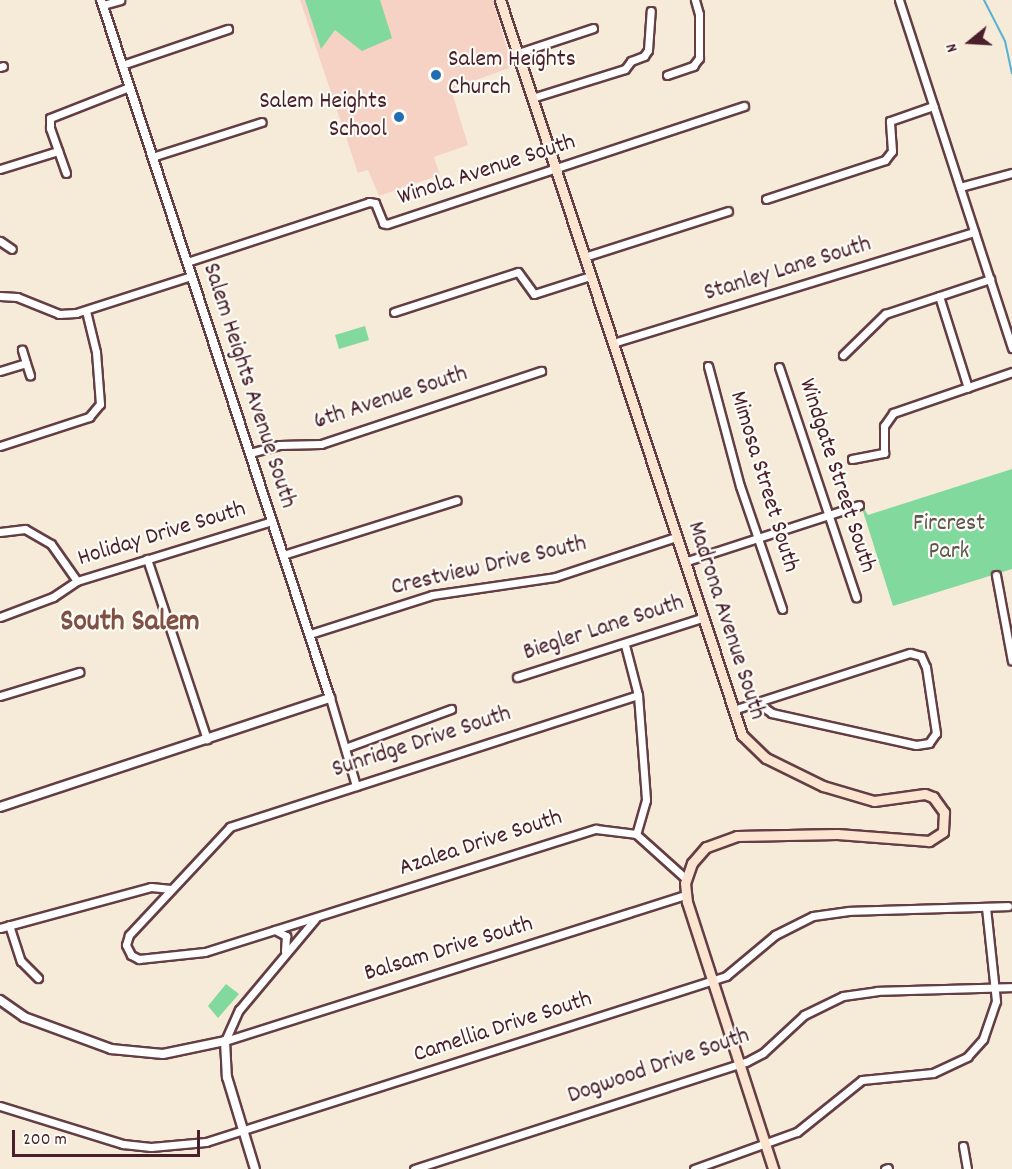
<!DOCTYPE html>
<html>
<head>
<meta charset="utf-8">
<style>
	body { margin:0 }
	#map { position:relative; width:1012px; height:1169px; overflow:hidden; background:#f6ebd8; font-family:Dekko,sans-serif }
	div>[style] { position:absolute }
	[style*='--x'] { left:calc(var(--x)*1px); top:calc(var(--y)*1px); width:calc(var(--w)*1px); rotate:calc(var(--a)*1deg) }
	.built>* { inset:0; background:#f6d2c4 }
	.green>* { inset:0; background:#82d99e }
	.stream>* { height:2px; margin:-1px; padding:0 1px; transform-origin:1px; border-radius:1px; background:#58b1d5 }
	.roads { filter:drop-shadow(2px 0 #643e45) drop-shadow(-2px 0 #643e45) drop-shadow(0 2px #643e45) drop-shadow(0 -2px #643e45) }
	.minor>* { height:7px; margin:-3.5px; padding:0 3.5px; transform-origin:3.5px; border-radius:3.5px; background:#fff }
	.tertiary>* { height:8px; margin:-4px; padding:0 4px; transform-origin:4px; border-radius:4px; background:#fff }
	.secondary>* { height:9px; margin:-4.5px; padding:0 4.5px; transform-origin:4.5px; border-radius:4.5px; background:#fce5d0 }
	.dots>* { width:16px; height:16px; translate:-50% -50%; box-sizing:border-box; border:3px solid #fdfcf7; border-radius:50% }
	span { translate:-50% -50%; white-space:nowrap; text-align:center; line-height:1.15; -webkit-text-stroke:4.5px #fdfcf7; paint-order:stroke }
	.poi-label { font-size:24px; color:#4a1f2b }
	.left { translate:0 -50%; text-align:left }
	.right { translate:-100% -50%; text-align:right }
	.street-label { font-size:24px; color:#4a1f2b }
	.park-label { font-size:24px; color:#5b574e }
	.district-label { font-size:30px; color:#805043; font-weight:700 }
	.north { position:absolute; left:940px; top:12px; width:60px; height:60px; -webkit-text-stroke:4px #fdfcf7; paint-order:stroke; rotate:252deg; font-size:16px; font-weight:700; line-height:24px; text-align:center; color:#4a1f2b }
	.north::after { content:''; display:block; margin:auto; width:21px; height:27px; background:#4a1f2b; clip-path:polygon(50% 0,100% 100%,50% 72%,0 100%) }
	.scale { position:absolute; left:12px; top:1130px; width:188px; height:27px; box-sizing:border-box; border:3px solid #4a1f2b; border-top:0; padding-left:8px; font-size:18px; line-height:21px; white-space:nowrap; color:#4a1f2b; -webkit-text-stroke:4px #fdfcf7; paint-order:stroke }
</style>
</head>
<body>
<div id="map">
	<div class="built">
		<div style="clip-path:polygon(300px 0,493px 0,512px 67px,451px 89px,468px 145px,434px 157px,440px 175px,379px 196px,368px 170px,358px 173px)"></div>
	</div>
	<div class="green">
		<div style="clip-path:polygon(305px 0,380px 0,392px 38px,362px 51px,335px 30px,321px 49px)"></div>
		<div style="clip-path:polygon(365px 326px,369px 340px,339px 349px,335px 335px)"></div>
		<div style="clip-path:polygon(1012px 469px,1012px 569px,893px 606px,860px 502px,868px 515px)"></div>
		<div style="clip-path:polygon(226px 984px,239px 994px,218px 1018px,208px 1006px)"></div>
	</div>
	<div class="stream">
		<div style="--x:984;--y:0;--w:46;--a:62.9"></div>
		<div style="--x:1005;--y:41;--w:33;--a:78"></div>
	</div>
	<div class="roads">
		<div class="minor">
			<div style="--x:899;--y:0;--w:366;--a:72"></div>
			<div style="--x:103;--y:5;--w:18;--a:-16"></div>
			<div style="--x:518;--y:53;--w:79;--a:-18.4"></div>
			<div style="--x:122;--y:65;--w:112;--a:-18.8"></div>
			<div style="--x:0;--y:67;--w:3;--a:-18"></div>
			<div style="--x:667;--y:75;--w:28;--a:-19"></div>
			<div style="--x:693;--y:66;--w:10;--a:-53"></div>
			<div style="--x:699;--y:58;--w:44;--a:-90"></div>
			<div style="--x:699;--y:14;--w:15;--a:-106"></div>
			<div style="--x:532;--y:98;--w:97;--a:-17.3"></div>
			<div style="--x:625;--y:69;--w:10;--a:-53"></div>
			<div style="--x:631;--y:61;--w:14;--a:-21"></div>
			<div style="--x:644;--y:56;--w:7;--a:-56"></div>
			<div style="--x:648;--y:50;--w:39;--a:-86"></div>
			<div style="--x:152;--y:157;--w:115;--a:-17.7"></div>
			<div style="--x:0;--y:169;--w:61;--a:-17.2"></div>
			<div style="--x:66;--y:173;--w:48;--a:-109.6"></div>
			<div style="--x:50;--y:128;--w:10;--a:-90"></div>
			<div style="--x:50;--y:118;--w:85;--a:-21.4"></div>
			<div style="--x:960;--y:187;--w:54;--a:-15.1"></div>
			<div style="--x:766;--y:199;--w:125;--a:-18.1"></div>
			<div style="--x:885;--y:160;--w:11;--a:-52"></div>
			<div style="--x:892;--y:151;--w:30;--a:-94"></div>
			<div style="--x:890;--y:121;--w:46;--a:-19.2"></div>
			<div style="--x:0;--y:241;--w:14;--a:34"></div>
			<div style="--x:584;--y:257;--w:151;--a:-17.7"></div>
			<div style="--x:187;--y:262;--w:192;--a:-18.2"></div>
			<div style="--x:369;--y:202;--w:6;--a:9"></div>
			<div style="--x:375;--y:203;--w:22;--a:68"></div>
			<div style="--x:383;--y:223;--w:4;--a:14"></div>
			<div style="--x:387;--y:224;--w:376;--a:-18.3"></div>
			<div style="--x:0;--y:296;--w:17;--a:3"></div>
			<div style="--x:17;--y:297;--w:45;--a:22"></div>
			<div style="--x:59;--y:314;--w:17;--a:-3"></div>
			<div style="--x:76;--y:313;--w:121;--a:-17.8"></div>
			<div style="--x:939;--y:296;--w:96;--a:72.5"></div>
			<div style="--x:394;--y:312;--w:130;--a:-17.9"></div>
			<div style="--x:518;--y:272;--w:27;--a:54"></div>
			<div style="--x:534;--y:294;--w:59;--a:-17.8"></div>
			<div style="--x:613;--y:343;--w:378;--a:-17.1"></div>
			<div style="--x:843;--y:355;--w:59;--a:-44.3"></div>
			<div style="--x:885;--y:314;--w:111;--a:-18.4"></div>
			<div style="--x:26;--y:363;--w:13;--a:72"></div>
			<div style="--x:708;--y:366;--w:124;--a:75.1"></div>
			<div style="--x:740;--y:486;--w:130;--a:71.1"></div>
			<div style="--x:779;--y:367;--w:243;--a:71.5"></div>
			<div style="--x:0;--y:371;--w:27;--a:-17"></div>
			<div style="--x:26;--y:363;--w:14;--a:-107"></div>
			<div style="--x:0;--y:446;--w:94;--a:-18"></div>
			<div style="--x:89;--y:417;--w:17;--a:-50"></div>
			<div style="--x:100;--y:404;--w:52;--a:-94.4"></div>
			<div style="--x:96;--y:352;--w:42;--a:-103.7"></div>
			<div style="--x:250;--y:453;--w:30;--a:-15"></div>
			<div style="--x:279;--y:445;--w:42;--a:-1.4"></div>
			<div style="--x:321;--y:444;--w:232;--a:-18.4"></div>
			<div style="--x:852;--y:459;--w:33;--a:-11"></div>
			<div style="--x:884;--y:453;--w:27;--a:-90"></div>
			<div style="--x:884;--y:426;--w:16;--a:-55"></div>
			<div style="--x:893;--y:413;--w:126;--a:-19"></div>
			<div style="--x:0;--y:532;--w:25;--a:-7"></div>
			<div style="--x:25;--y:529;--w:30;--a:30"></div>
			<div style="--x:51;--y:544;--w:45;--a:54.9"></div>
			<div style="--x:283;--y:555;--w:182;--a:-17.5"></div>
			<div style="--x:147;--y:559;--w:190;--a:71.6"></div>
			<div style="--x:684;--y:562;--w:184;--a:-18"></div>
			<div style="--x:996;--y:575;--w:87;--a:79.5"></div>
			<div style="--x:0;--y:617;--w:57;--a:-20.7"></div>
			<div style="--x:53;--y:597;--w:29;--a:-34"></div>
			<div style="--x:77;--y:581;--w:204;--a:-17.1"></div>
			<div style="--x:310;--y:634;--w:128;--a:-17.7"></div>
			<div style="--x:432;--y:595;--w:124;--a:-8.3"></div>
			<div style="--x:555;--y:577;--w:127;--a:-18.3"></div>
			<div style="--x:625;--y:645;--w:52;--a:75.4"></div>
			<div style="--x:638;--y:695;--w:105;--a:85.6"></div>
			<div style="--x:646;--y:800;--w:35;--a:106"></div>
			<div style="--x:517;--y:677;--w:194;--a:-17.7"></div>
			<div style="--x:638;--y:695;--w:429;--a:162.1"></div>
			<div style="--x:230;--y:827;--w:148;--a:133.1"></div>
			<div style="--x:129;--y:935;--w:10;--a:107"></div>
			<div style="--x:126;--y:945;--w:11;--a:63"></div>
			<div style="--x:131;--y:955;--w:9;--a:27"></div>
			<div style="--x:139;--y:959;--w:66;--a:-6.1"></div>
			<div style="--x:205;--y:952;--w:410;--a:-17.5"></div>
			<div style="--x:596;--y:829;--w:40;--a:7.1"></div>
			<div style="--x:636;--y:834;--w:66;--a:41.9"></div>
			<div style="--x:0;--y:696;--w:83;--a:-16.9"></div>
			<div style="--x:330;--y:698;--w:92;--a:73.5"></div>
			<div style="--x:733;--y:710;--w:186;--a:-17.9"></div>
			<div style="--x:910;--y:653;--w:11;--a:15"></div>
			<div style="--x:921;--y:656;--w:12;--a:66"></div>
			<div style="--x:926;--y:667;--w:67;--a:81.4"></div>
			<div style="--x:936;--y:733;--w:12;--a:125"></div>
			<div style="--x:929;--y:743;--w:13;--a:171"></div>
			<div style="--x:916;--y:745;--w:148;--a:-167.5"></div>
			<div style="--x:772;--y:713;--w:14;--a:-146"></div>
			<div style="--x:345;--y:748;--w:113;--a:-20.2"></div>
			<div style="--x:9;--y:925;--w:38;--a:72"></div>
			<div style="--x:21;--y:961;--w:24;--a:45"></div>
			<div style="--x:0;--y:928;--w:156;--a:-15.2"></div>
			<div style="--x:151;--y:887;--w:20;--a:6"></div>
			<div style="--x:275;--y:930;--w:13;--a:29"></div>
			<div style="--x:286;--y:936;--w:15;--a:94"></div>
			<div style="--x:225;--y:1041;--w:484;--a:-17.6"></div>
			<div style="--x:225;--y:1041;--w:34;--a:-66"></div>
			<div style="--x:239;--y:1010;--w:119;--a:-50.1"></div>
			<div style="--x:0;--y:1106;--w:129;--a:17.2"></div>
			<div style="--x:123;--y:1144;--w:28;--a:6"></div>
			<div style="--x:151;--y:1147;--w:55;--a:-5.2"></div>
			<div style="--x:206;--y:1142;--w:546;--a:-17.7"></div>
			<div style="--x:726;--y:976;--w:64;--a:-39.9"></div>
			<div style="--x:775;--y:935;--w:42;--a:-26.6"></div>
			<div style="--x:813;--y:916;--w:36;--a:-8"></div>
			<div style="--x:849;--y:911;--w:159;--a:-1.8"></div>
			<div style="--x:963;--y:1146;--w:23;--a:80"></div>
			<div style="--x:414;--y:1169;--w:349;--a:-17.9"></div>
			<div style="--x:746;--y:1062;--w:19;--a:-28"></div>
			<div style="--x:763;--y:1053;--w:56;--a:-42.8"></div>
			<div style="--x:804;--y:1015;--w:43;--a:-26"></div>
			<div style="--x:843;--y:996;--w:34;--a:-8"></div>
			<div style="--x:877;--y:991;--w:135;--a:-1.7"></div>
			<div style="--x:694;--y:1169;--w:109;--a:-19.8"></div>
			<div style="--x:797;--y:1132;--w:83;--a:-38.7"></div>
			<div style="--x:862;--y:1080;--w:71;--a:-5.6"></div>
			<div style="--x:933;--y:1073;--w:38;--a:-25"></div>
			<div style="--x:967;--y:1057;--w:24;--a:-48"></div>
			<div style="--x:983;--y:1039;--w:40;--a:-71.1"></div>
			<div style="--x:996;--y:1001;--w:94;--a:-96.1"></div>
			<div style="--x:885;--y:1169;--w:3;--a:-18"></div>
		</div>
		<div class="tertiary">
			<div style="--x:0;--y:807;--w:348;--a:-18.3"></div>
			<div style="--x:330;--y:698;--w:735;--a:-108.16"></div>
			<div style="--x:0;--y:1000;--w:29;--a:35"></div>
			<div style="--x:24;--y:1017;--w:93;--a:20.2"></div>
			<div style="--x:111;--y:1049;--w:52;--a:5.5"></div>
			<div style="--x:163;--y:1054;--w:63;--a:-11.8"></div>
			<div style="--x:225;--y:1041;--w:36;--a:87"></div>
			<div style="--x:227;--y:1077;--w:96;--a:73.1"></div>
		</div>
		<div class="secondary">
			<div style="--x:500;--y:0;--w:774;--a:71.78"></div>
			<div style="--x:742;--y:735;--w:33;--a:44"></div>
			<div style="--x:766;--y:758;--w:64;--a:26.2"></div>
			<div style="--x:823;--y:786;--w:53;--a:16.4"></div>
			<div style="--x:874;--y:801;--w:51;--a:-7.8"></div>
			<div style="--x:925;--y:794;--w:9;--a:21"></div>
			<div style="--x:933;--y:797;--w:19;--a:54"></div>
			<div style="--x:944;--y:812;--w:20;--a:93"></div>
			<div style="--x:943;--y:832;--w:17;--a:147"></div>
			<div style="--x:929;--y:841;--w:92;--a:-175.6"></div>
			<div style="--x:837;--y:834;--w:100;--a:178.9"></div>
			<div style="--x:737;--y:836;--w:33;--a:160"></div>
			<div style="--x:706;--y:847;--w:21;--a:131"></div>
			<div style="--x:692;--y:863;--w:21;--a:109"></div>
			<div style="--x:685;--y:883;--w:19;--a:84"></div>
			<div style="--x:687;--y:902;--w:281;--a:72.1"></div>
		</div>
	</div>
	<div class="dots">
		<div style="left:436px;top:75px;background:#1f6fb2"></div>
		<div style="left:399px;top:117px;background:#1f6fb2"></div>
	</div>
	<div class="poi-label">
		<span class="left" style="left:448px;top:75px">Salem Heights<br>Church</span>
		<span class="right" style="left:387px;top:117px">Salem Heights<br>School</span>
	</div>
	<div class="street-label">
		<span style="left:487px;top:171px;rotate:-18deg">Winola Avenue South</span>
		<span style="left:788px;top:270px;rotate:-17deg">Stanley Lane South</span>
		<span style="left:248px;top:386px;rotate:72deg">Salem Heights Avenue South</span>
		<span style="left:391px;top:399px;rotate:-18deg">6th Avenue South</span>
		<span style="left:836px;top:476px;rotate:72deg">Windgate Street South</span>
		<span style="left:763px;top:482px;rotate:73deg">Mimosa Street South</span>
		<span style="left:162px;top:535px;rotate:-17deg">Holiday Drive South</span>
		<span style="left:489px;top:567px;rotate:-13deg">Crestview Drive South</span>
		<span style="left:725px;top:621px;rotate:72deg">Madrona Avenue South</span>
		<span style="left:604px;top:629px;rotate:-18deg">Biegler Lane South</span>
		<span style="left:422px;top:743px;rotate:-18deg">Sunridge Drive South</span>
		<span style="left:481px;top:844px;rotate:-18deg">Azalea Drive South</span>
		<span style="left:449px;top:950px;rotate:-17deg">Balsam Drive South</span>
		<span style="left:503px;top:1028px;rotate:-18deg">Camellia Drive South</span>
		<span style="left:659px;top:1067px;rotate:-19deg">Dogwood Drive South</span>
	</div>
	<div class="park-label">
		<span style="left:949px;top:539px">Fircrest<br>Park</span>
	</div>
	<div class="district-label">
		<span style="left:130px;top:624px">South Salem</span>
	</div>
	<div class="north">N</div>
	<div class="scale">200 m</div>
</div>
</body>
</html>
